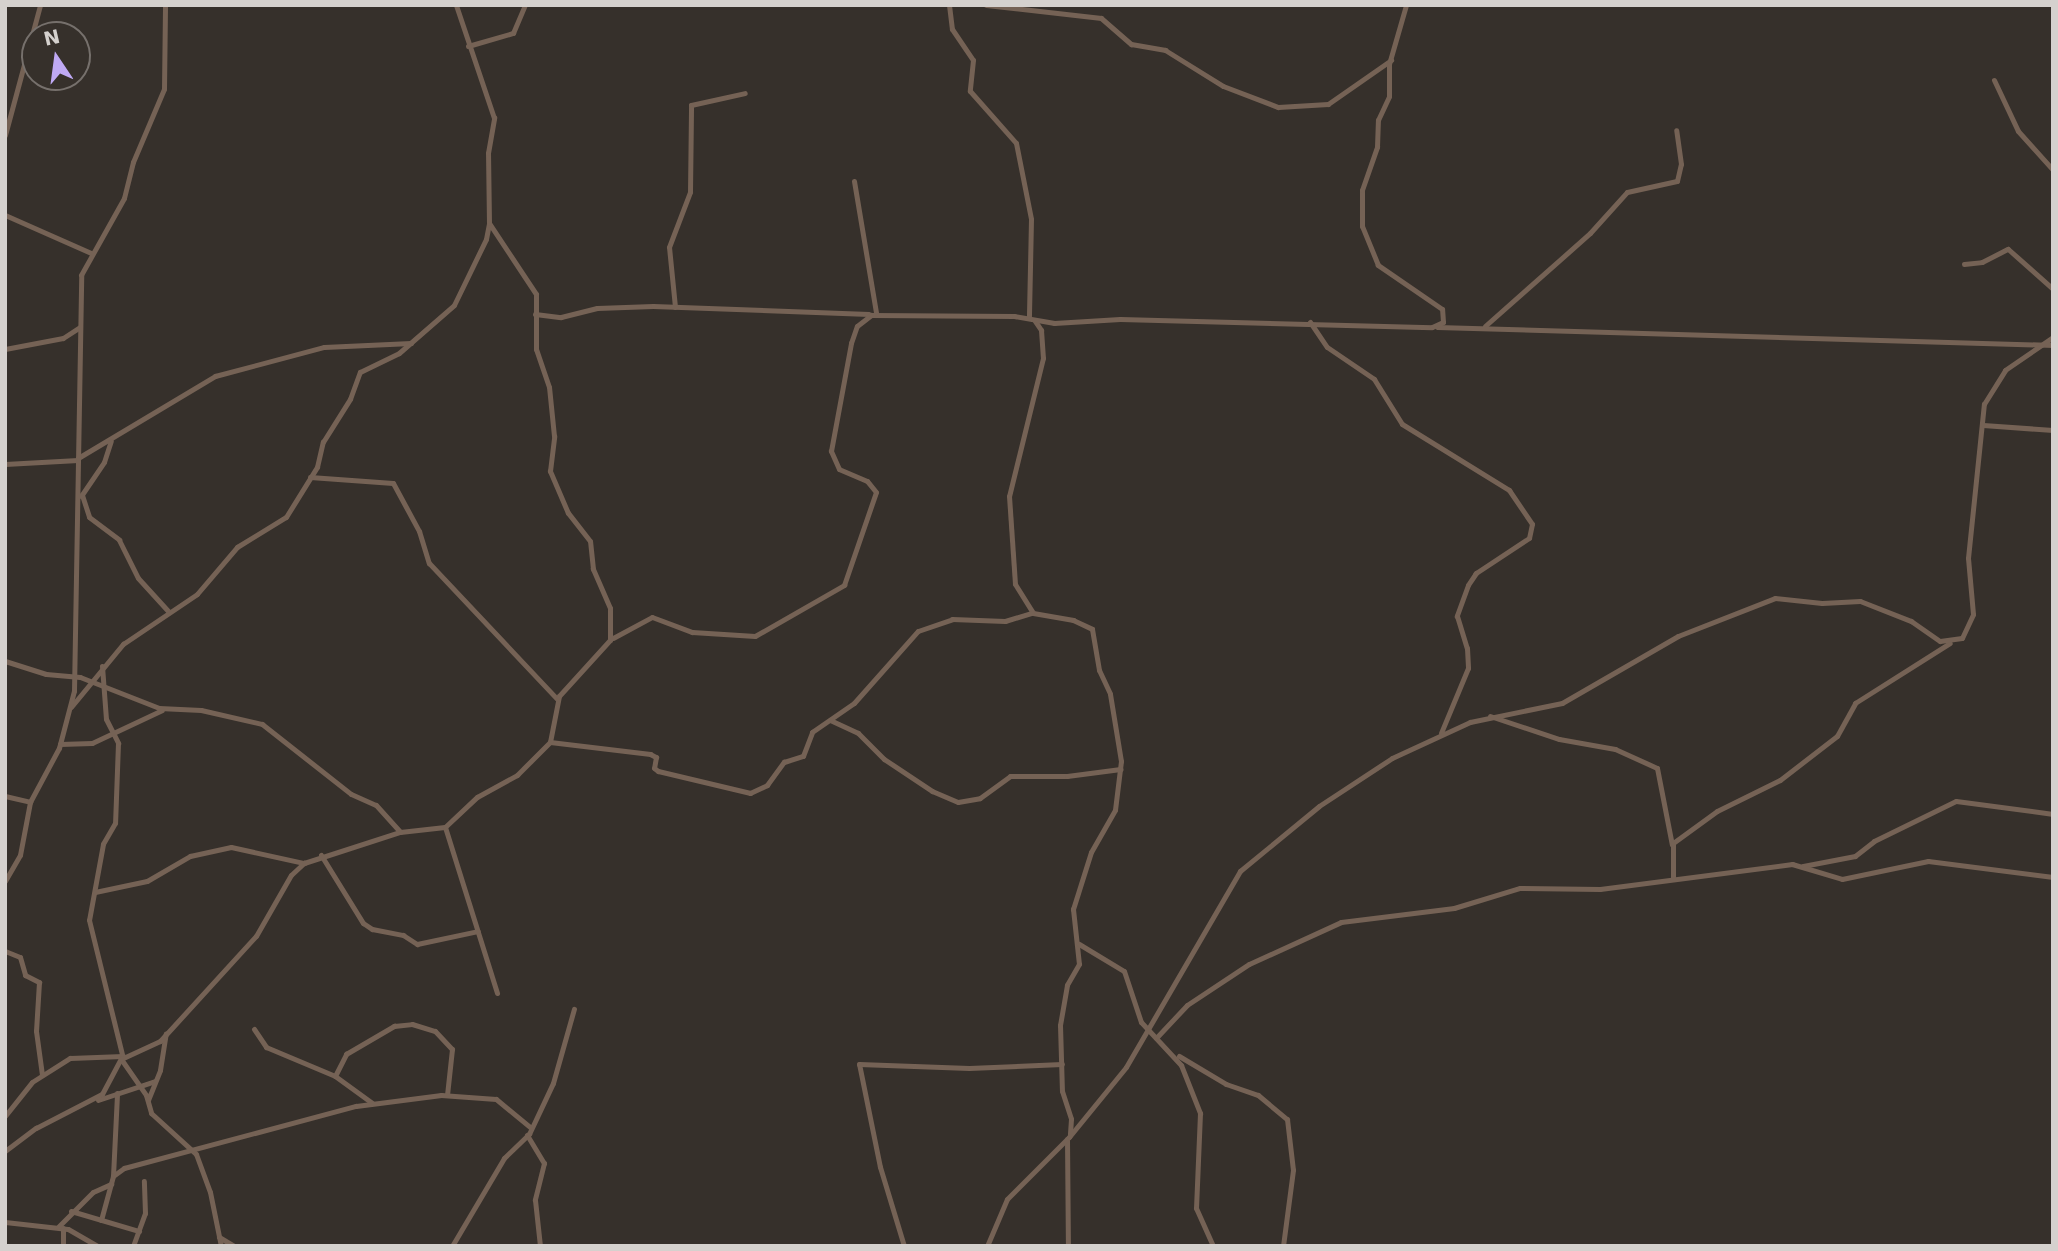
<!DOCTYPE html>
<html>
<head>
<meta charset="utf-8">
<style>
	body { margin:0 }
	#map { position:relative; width:2058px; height:1251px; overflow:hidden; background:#36302b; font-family:"DejaVu Sans",sans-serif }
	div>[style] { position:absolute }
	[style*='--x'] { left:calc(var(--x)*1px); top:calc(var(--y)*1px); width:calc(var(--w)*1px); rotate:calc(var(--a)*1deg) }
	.minor>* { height:5px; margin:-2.5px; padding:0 2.5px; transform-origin:2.5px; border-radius:2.5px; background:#756255 }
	span { translate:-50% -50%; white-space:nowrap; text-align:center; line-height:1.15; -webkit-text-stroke:7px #36302b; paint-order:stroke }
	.frame { position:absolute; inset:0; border:7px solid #d5d1ce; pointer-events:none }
	.north { position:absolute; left:21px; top:21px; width:70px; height:70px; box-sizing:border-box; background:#36302b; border:2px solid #76706c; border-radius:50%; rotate:347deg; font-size:19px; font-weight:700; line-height:28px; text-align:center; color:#d5d1ce }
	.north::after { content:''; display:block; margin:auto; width:24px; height:32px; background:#bfa9f4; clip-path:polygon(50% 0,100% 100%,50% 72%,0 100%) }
</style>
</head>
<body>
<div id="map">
	<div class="minor">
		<div style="--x:949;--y:5;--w:24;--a:83"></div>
		<div style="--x:952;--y:29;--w:37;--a:56"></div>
		<div style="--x:973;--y:60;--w:31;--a:96"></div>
		<div style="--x:970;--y:91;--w:69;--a:48.5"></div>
		<div style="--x:1016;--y:143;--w:77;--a:78.8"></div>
		<div style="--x:1031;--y:219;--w:99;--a:91.2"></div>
		<div style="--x:986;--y:5;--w:116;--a:6.4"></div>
		<div style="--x:1101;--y:18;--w:40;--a:41"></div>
		<div style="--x:1131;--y:44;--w:35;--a:10"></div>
		<div style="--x:1165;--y:50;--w:68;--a:31.8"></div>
		<div style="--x:1223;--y:86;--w:59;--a:20.9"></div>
		<div style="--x:1278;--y:107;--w:50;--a:-3.4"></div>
		<div style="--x:1328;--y:104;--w:77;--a:-34.9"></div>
		<div style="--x:468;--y:46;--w:47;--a:-16.1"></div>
		<div style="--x:513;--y:33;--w:30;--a:-67"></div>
		<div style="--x:1994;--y:80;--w:56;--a:64.8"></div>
		<div style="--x:2018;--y:131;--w:52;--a:48.1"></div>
		<div style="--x:5;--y:135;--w:135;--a:-74.9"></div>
		<div style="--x:854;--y:181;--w:134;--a:80.5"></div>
		<div style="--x:5;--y:215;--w:94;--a:23.8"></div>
		<div style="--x:1964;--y:264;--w:18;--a:-6"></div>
		<div style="--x:1982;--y:262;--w:29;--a:-27"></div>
		<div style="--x:2008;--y:249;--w:60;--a:41.6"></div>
		<div style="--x:675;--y:307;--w:60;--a:-95.7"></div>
		<div style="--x:669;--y:247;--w:59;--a:-69.1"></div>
		<div style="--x:690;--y:192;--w:87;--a:-89.3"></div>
		<div style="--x:691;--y:105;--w:55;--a:-12.5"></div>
		<div style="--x:535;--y:314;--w:26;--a:7"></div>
		<div style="--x:561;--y:317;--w:37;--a:-14"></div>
		<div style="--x:597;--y:308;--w:56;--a:-2"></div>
		<div style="--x:653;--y:306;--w:216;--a:2.1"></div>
		<div style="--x:1035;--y:321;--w:11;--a:56"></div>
		<div style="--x:1041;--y:330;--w:28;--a:86"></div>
		<div style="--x:1043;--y:358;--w:142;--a:103.8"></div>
		<div style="--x:1009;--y:496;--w:88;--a:86.1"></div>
		<div style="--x:1015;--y:584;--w:34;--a:58"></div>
		<div style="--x:1033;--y:613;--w:41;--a:9.9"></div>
		<div style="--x:1073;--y:620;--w:21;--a:25"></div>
		<div style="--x:1092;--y:629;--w:42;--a:80.3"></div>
		<div style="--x:1099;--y:670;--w:26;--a:65"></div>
		<div style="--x:1110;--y:694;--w:68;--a:80.7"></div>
		<div style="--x:1121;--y:761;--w:49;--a:97"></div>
		<div style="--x:1115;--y:810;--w:48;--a:119.7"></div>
		<div style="--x:1091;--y:852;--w:60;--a:107.5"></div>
		<div style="--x:1073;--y:909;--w:55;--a:83.8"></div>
		<div style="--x:1079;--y:964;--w:24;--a:120"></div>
		<div style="--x:1067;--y:985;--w:41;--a:99.9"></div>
		<div style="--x:1060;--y:1025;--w:66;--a:88.3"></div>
		<div style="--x:1062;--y:1091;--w:29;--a:72"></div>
		<div style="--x:1071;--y:1119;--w:15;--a:94"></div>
		<div style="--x:1310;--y:322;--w:30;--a:56"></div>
		<div style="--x:1327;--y:347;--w:57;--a:34.2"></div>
		<div style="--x:1374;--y:379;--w:53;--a:58.1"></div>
		<div style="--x:1402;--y:424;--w:126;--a:31.7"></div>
		<div style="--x:1509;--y:490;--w:41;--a:55.9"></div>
		<div style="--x:1532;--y:524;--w:14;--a:102"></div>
		<div style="--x:1529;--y:538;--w:64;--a:146.6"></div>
		<div style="--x:1476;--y:573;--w:14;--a:124"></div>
		<div style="--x:1468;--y:585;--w:33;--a:110"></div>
		<div style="--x:1457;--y:616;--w:34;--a:73"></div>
		<div style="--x:1467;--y:648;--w:20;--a:87"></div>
		<div style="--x:1468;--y:668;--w:70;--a:112.6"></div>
		<div style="--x:1485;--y:326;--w:140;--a:-41.5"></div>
		<div style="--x:1590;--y:233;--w:55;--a:-47.9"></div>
		<div style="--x:1627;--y:192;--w:51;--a:-12.4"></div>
		<div style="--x:1677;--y:181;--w:17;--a:-77"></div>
		<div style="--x:1681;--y:164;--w:34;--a:-98"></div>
		<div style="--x:1437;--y:327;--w:616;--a:1.67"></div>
		<div style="--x:5;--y:349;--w:59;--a:-10.7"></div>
		<div style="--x:63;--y:338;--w:20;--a:-33"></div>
		<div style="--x:1983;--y:425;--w:70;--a:4.1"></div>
		<div style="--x:78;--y:458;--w:160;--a:-30.9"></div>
		<div style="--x:215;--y:376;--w:113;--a:-14.9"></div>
		<div style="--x:324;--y:347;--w:87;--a:-2.6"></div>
		<div style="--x:5;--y:464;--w:73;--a:-3.1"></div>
		<div style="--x:310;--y:477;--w:83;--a:4.1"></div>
		<div style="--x:393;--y:483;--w:55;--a:61.6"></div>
		<div style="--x:419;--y:531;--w:34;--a:73"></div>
		<div style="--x:429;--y:563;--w:187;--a:46.7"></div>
		<div style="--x:82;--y:495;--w:23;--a:72"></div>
		<div style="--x:89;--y:517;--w:38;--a:37"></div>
		<div style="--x:119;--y:540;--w:42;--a:63.4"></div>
		<div style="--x:138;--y:578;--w:45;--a:47.7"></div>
		<div style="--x:81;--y:496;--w:41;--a:-55.9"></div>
		<div style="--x:104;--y:462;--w:22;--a:-72"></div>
		<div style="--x:613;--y:638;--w:44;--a:-28.3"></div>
		<div style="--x:652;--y:617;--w:43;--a:20.6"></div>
		<div style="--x:692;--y:632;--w:63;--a:3.6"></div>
		<div style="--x:755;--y:636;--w:103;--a:-29.8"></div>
		<div style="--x:844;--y:585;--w:98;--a:-71"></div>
		<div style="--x:876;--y:492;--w:14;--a:-129"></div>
		<div style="--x:867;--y:481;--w:30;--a:-157"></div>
		<div style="--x:839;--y:469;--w:20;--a:-114"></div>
		<div style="--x:831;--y:451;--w:110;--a:-79.5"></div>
		<div style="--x:851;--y:343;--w:18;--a:-71"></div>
		<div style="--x:857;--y:326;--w:18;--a:-38"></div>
		<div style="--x:871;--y:315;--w:143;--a:0.4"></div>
		<div style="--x:1014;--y:316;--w:41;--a:9.9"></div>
		<div style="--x:1054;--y:323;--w:66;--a:-3.5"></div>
		<div style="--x:1120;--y:319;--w:312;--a:1.5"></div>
		<div style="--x:1432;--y:327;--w:12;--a:-24"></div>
		<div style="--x:1443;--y:322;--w:13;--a:-94"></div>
		<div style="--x:1442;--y:309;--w:78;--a:-145.5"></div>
		<div style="--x:1378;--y:265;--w:42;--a:-112.3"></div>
		<div style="--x:1362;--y:226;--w:36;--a:-90"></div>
		<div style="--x:1362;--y:190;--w:46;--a:-70.8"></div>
		<div style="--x:1377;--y:147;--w:27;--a:-88"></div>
		<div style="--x:1378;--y:120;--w:26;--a:-65"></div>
		<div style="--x:1389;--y:96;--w:32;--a:-90"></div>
		<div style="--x:1389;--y:64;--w:61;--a:-73.9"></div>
		<div style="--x:5;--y:661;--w:43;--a:17.6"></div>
		<div style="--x:46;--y:674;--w:34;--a:5"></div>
		<div style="--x:80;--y:677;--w:85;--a:21.4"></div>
		<div style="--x:159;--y:708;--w:42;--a:2.7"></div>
		<div style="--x:201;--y:710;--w:63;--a:12.9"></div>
		<div style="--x:262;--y:724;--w:113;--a:38.2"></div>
		<div style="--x:351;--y:794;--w:27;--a:24"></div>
		<div style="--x:376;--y:805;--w:36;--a:48"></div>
		<div style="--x:102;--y:666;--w:53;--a:85.7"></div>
		<div style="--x:106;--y:719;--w:27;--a:63"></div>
		<div style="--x:118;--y:743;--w:80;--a:92.1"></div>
		<div style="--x:115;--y:823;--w:24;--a:120"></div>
		<div style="--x:103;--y:844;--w:77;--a:100.4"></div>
		<div style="--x:89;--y:920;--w:142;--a:76.2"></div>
		<div style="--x:71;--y:707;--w:82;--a:-50.5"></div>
		<div style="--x:123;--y:644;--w:89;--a:-34"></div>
		<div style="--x:197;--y:594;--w:62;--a:-49.6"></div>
		<div style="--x:237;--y:547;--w:57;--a:-31.5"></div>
		<div style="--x:286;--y:517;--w:59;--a:-58.2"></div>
		<div style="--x:317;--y:467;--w:26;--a:-77"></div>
		<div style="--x:323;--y:442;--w:51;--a:-57.9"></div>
		<div style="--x:350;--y:399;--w:29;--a:-70"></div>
		<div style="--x:360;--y:372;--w:43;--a:-26"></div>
		<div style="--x:399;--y:353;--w:73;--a:-41.1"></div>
		<div style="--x:454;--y:305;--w:73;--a:-64.1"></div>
		<div style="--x:486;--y:239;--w:15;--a:-79"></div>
		<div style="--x:1490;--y:716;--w:73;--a:18.4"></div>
		<div style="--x:1559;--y:739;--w:57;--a:10.1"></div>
		<div style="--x:1615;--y:749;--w:46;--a:24.3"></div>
		<div style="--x:1657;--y:768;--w:78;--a:79"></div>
		<div style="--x:830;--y:720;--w:31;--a:25"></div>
		<div style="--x:858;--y:733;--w:37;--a:45"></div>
		<div style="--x:884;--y:759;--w:58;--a:33.7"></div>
		<div style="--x:932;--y:791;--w:28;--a:23"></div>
		<div style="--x:958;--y:802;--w:22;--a:-10"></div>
		<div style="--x:980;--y:798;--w:37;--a:-36"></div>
		<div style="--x:1010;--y:776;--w:57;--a:0"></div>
		<div style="--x:1067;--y:776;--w:54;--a:-7.4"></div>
		<div style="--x:550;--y:742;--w:101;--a:6.8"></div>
		<div style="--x:650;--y:754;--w:7;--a:27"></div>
		<div style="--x:656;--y:757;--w:11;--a:100"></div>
		<div style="--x:654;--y:768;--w:5;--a:37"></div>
		<div style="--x:658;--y:771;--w:95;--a:13.4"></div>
		<div style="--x:750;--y:793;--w:19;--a:-25"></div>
		<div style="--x:767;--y:785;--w:29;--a:-54"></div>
		<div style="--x:784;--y:762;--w:20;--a:-18"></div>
		<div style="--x:803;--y:756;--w:26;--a:-69"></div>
		<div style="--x:812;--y:732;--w:51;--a:-34.6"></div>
		<div style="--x:854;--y:703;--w:96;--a:-48.4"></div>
		<div style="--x:918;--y:631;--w:36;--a:-19"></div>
		<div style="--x:952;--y:619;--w:53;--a:2.2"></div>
		<div style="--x:1005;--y:621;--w:28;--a:-17"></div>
		<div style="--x:60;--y:744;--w:32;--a:-2"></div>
		<div style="--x:92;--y:743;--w:77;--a:-25.2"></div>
		<div style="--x:5;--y:796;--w:26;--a:13"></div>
		<div style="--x:445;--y:827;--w:174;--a:72.6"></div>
		<div style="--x:321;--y:855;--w:80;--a:58.3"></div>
		<div style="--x:363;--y:923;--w:11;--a:34"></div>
		<div style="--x:372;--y:929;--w:32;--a:11"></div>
		<div style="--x:403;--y:935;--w:17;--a:33"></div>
		<div style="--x:417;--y:944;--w:62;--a:-12"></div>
		<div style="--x:1803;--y:866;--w:53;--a:-10.9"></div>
		<div style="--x:1855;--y:856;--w:24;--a:-38"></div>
		<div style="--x:1874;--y:841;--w:91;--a:-26"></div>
		<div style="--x:1956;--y:801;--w:98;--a:7.6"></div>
		<div style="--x:1673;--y:878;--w:35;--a:-90"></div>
		<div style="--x:1673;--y:843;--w:54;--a:-36"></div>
		<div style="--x:1717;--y:811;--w:70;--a:-26.2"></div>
		<div style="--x:1780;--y:780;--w:72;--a:-37.7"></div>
		<div style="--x:1837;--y:736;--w:38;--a:-61"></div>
		<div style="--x:1855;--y:703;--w:112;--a:-32.3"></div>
		<div style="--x:5;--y:881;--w:30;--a:-60"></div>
		<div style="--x:20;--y:855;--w:54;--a:-79.3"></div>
		<div style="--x:30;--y:802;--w:61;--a:-61.8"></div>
		<div style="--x:59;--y:748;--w:59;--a:-75.3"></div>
		<div style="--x:74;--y:691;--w:416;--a:-89"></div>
		<div style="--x:81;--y:275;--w:88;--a:-60.8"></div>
		<div style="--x:124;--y:198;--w:37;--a:-76"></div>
		<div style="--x:133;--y:162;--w:79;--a:-67"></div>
		<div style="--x:164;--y:89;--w:84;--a:-89.3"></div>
		<div style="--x:95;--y:892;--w:53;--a:-11.9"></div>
		<div style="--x:147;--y:881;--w:50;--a:-30.2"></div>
		<div style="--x:190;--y:856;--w:42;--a:-12.4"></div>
		<div style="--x:231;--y:847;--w:75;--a:12.4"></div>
		<div style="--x:1079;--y:944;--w:52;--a:31"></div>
		<div style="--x:1124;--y:971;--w:54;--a:71.6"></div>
		<div style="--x:1141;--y:1022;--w:59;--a:47.1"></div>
		<div style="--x:1181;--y:1065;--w:52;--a:68.4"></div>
		<div style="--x:1200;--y:1113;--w:95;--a:92.4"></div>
		<div style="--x:1196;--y:1208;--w:42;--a:65.9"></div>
		<div style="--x:5;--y:951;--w:16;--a:22"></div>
		<div style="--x:20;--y:957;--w:19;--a:74"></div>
		<div style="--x:25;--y:975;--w:16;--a:27"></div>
		<div style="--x:39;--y:982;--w:49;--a:93.5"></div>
		<div style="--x:36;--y:1031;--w:44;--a:82.2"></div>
		<div style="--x:254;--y:1029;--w:22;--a:56"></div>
		<div style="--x:266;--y:1047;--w:75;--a:22.8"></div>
		<div style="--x:335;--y:1076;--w:46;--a:36.1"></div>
		<div style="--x:1156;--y:1038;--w:45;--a:-46.8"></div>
		<div style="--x:1187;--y:1005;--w:74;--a:-33.5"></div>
		<div style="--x:1249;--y:964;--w:101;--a:-24.5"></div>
		<div style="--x:1341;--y:922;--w:114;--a:-7.1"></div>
		<div style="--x:1454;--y:908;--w:69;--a:-16.9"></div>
		<div style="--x:1520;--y:888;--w:80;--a:0.7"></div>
		<div style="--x:1600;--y:889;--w:194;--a:-7.4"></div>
		<div style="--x:1792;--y:864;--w:52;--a:16.7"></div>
		<div style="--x:1842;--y:879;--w:88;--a:-11.8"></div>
		<div style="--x:1928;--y:861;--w:126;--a:7.3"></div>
		<div style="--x:1179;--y:1056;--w:55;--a:30.8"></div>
		<div style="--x:1226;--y:1084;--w:34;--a:19"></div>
		<div style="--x:1258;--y:1095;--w:38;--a:40"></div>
		<div style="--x:1287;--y:1119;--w:51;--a:83.3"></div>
		<div style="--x:1293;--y:1170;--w:77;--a:97.5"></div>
		<div style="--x:121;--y:1059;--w:44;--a:55.2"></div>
		<div style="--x:146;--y:1095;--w:19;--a:74"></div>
		<div style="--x:151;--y:1113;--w:61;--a:42.3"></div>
		<div style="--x:196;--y:1154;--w:40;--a:69.8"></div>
		<div style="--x:210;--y:1192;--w:55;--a:78.5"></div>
		<div style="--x:335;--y:1076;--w:25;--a:-63"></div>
		<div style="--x:346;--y:1054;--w:56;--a:-30.3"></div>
		<div style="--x:394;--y:1026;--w:18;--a:-6"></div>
		<div style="--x:412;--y:1024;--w:24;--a:17"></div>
		<div style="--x:435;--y:1031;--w:25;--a:47"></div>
		<div style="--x:452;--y:1049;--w:46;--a:96.2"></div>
		<div style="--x:98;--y:1100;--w:60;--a:-18.4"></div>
		<div style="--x:148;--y:1100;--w:32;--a:-68"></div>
		<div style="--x:160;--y:1070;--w:37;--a:-81"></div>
		<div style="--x:5;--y:1116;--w:43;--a:-51.5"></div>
		<div style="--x:32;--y:1082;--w:45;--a:-32.3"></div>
		<div style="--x:70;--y:1058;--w:53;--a:-2.2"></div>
		<div style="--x:527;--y:1135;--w:33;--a:59"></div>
		<div style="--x:544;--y:1163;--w:38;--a:104"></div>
		<div style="--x:535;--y:1200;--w:46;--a:83.8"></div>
		<div style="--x:1067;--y:1139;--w:107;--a:89.5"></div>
		<div style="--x:5;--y:1151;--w:39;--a:-37"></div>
		<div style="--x:36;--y:1128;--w:74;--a:-27.3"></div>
		<div style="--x:102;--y:1094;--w:40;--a:-62"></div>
		<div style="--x:121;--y:1059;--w:43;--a:-24.8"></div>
		<div style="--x:160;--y:1041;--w:142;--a:-47.6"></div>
		<div style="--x:256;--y:936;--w:70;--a:-60.2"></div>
		<div style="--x:291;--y:875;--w:18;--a:-43"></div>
		<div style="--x:304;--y:863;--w:101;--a:-17.9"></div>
		<div style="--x:400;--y:832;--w:45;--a:-6.3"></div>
		<div style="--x:445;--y:827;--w:44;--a:-43.2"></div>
		<div style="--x:477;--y:797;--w:46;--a:-28.8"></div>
		<div style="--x:517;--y:775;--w:47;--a:-45"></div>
		<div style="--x:550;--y:742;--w:47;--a:-78.9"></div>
		<div style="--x:559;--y:696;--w:76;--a:-47.7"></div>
		<div style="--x:610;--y:640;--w:32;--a:-90"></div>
		<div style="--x:610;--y:608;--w:43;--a:-113.6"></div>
		<div style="--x:593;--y:569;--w:28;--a:-96"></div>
		<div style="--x:590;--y:541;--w:36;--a:-128"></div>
		<div style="--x:568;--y:513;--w:46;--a:-113.2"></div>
		<div style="--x:550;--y:471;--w:35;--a:-83"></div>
		<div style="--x:554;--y:436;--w:49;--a:-95.8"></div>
		<div style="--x:549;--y:387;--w:40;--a:-108.9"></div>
		<div style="--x:536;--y:349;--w:55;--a:-90"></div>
		<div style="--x:536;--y:294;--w:85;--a:-123.5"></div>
		<div style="--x:489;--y:223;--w:70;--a:-90.8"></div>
		<div style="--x:488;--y:153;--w:36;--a:-80"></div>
		<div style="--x:494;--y:118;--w:119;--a:-108.6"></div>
		<div style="--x:113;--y:1176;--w:83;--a:-87.2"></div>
		<div style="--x:71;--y:1211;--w:71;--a:16.4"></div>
		<div style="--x:101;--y:1220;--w:46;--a:-74.7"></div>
		<div style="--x:113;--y:1176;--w:14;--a:-36"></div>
		<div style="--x:124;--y:1168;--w:240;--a:-15"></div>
		<div style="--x:356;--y:1106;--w:86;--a:-7.4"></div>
		<div style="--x:441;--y:1095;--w:55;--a:4.2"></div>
		<div style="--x:496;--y:1099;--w:45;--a:39.6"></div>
		<div style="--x:5;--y:1222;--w:63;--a:6.3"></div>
		<div style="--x:68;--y:1229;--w:34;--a:30"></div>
		<div style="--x:58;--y:1227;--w:49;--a:-45"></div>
		<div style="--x:93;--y:1192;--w:20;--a:-24"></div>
		<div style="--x:219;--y:1237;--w:17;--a:31"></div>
		<div style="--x:63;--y:1246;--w:18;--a:-90"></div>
		<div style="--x:133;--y:1246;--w:35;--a:-70"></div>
		<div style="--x:145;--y:1213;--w:32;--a:-92"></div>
		<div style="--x:452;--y:1246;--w:102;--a:-59.4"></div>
		<div style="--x:504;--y:1158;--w:35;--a:-44"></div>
		<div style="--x:529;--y:1134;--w:56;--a:-64.8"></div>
		<div style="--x:553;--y:1083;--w:77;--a:-74.2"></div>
		<div style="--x:904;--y:1246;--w:83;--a:-106.9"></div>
		<div style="--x:880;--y:1167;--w:105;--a:-101.5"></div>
		<div style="--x:859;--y:1064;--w:110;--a:2.1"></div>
		<div style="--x:969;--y:1068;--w:93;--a:-2.5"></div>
		<div style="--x:987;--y:1246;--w:51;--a:-66.9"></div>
		<div style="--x:1007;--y:1199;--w:88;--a:-45"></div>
		<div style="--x:1069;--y:1137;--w:90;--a:-50.8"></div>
		<div style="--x:1126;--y:1067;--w:227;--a:-59.8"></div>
		<div style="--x:1240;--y:871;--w:102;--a:-39.4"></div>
		<div style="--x:1319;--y:806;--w:87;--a:-33.3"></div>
		<div style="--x:1392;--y:758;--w:86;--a:-24.8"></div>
		<div style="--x:1470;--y:722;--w:94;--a:-11.7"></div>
		<div style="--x:1562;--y:703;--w:134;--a:-30"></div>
		<div style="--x:1678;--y:636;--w:104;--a:-21.4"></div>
		<div style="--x:1775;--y:598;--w:47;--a:6.1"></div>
		<div style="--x:1822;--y:603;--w:38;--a:-3"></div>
		<div style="--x:1860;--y:601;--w:55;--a:21.4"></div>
		<div style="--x:1911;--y:621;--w:35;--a:35"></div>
		<div style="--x:1940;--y:641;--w:22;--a:-8"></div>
		<div style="--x:1962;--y:638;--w:26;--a:-65"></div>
		<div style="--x:1973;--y:614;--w:56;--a:-95.1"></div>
		<div style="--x:1968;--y:558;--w:155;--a:-84.1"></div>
		<div style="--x:1984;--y:404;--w:40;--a:-58"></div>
		<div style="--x:2005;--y:370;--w:58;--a:-34.5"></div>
	</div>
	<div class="frame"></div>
	<div class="north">N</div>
</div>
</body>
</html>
